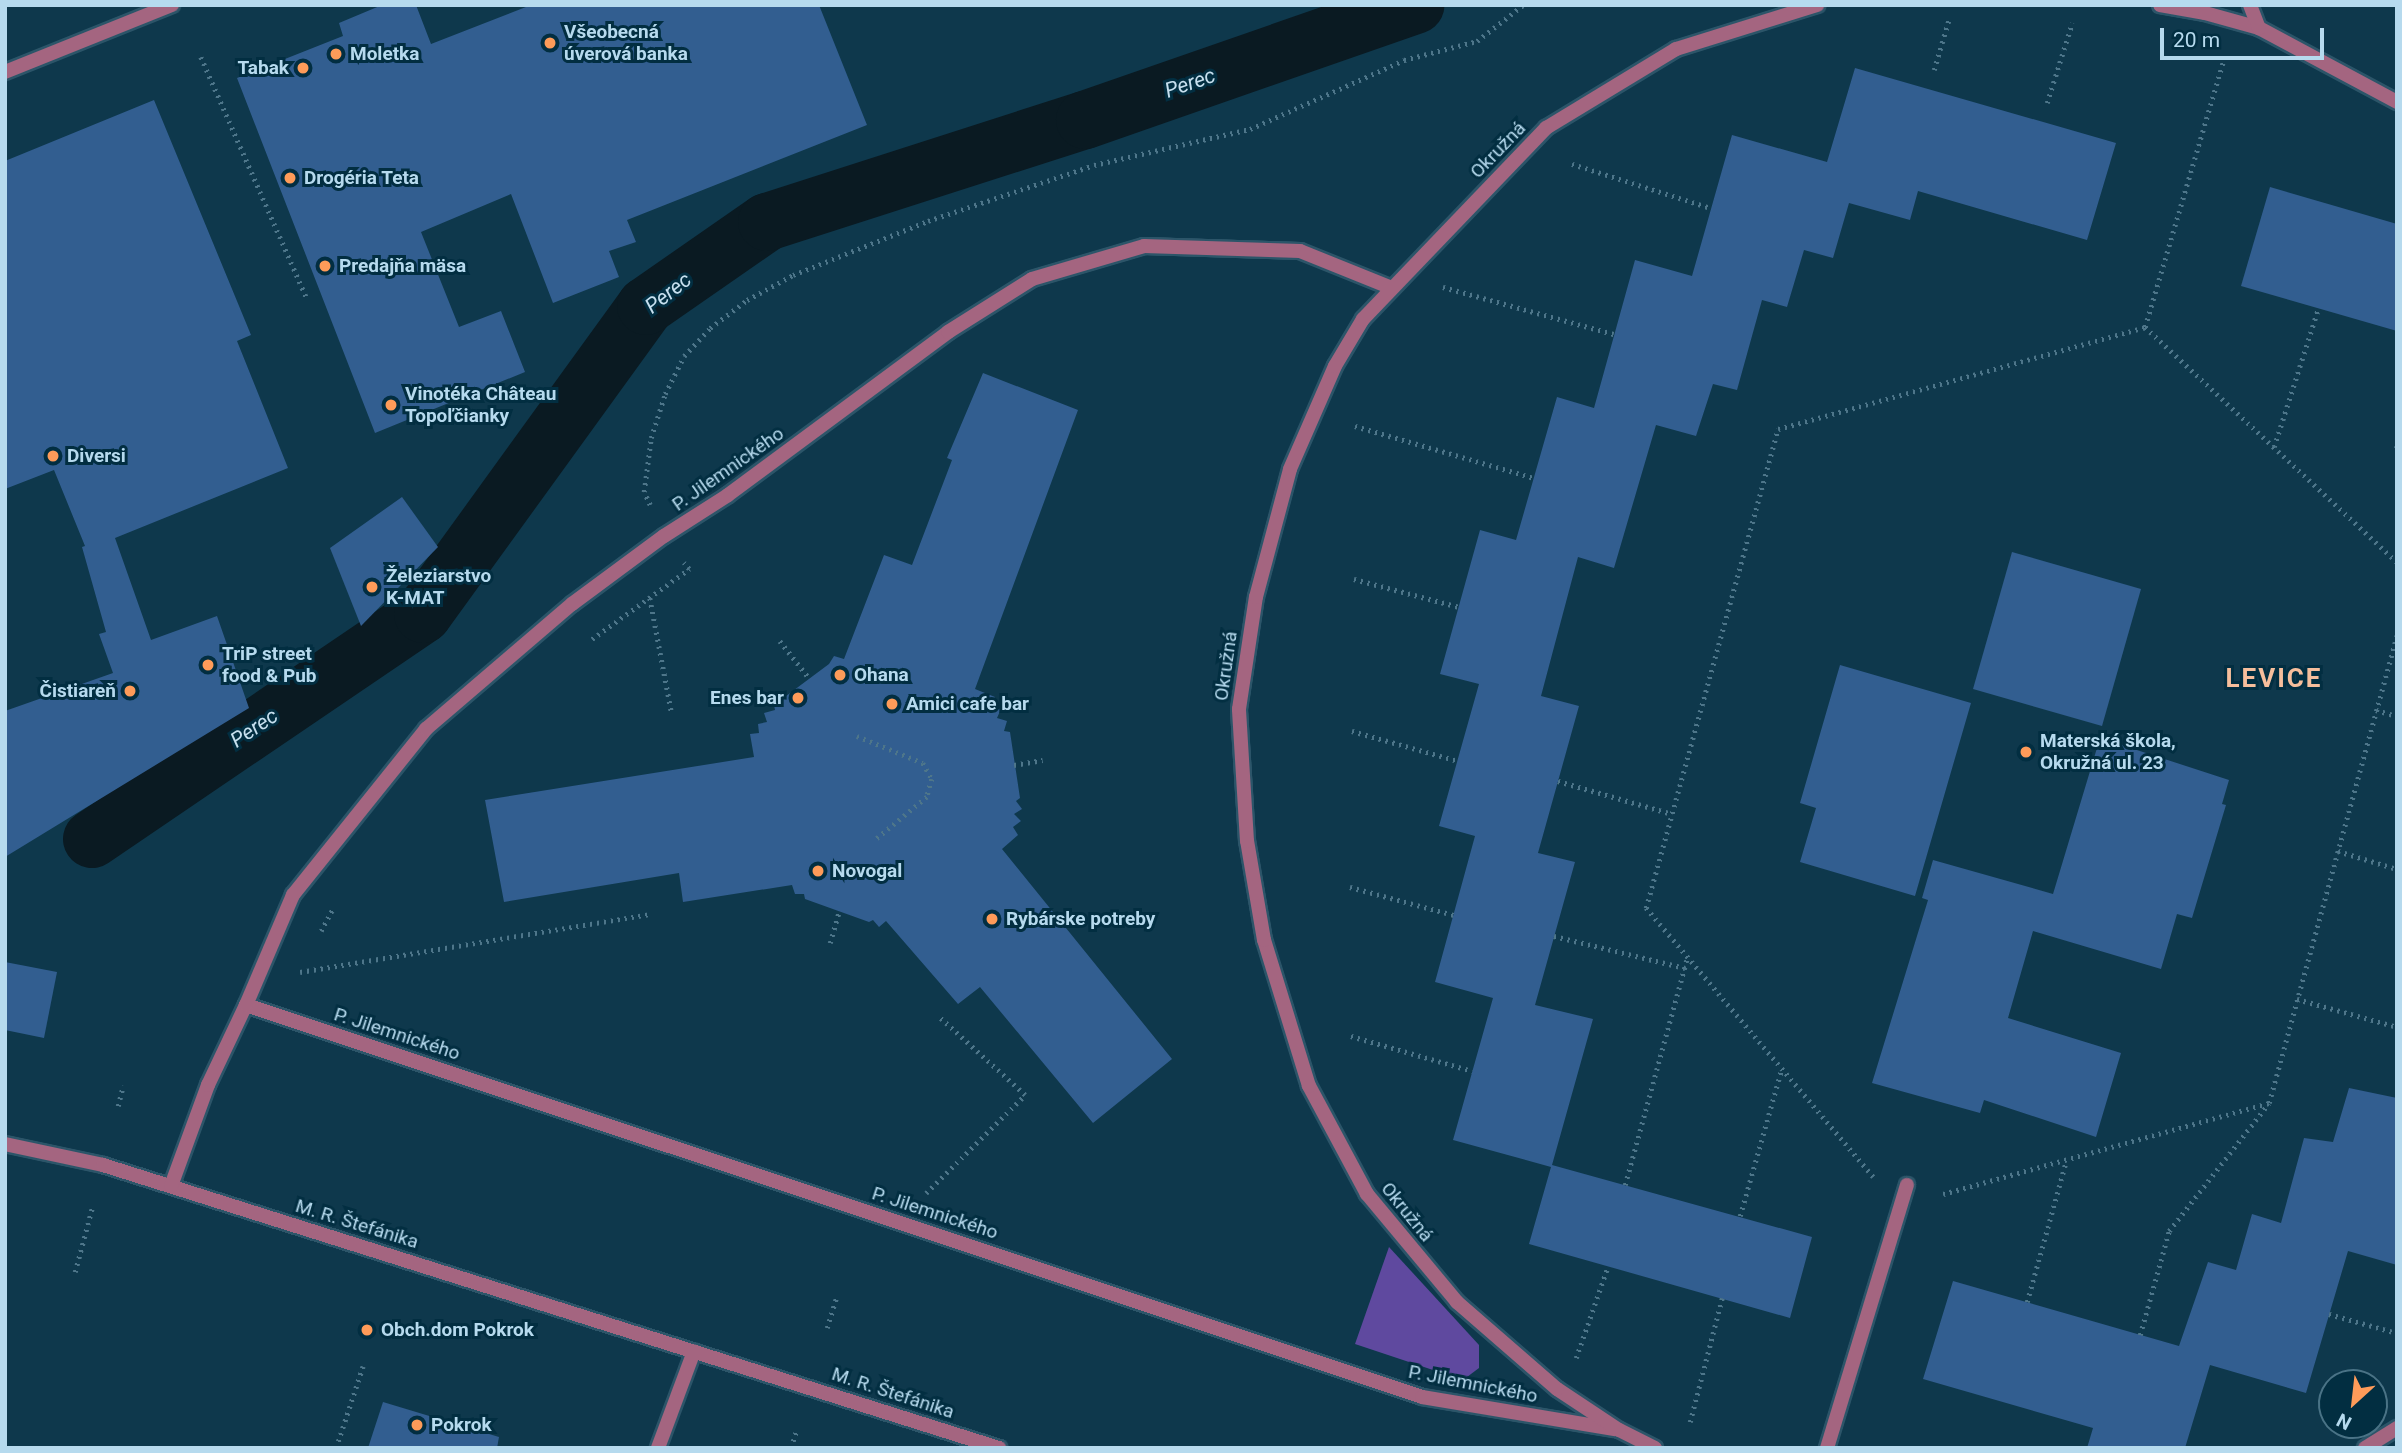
<!DOCTYPE html>
<html>
<head>
<meta charset="utf-8">
<style>
	body { margin:0 }
	#map { position:relative; width:2402px; height:1453px; overflow:hidden; background:#0e384c; font-family:Roboto,sans-serif }
	div>[style] { position:absolute }
	[style*='--x'] { left:calc(var(--x)*1px); top:calc(var(--y)*1px); width:calc(var(--w)*1px); rotate:calc(var(--a)*1deg) }
	.green>* { inset:0; background:#5f499f }
	.canal>* { height:58px; margin:-29px; padding:0 29px; transform-origin:29px; border-radius:29px; background:#0a1a22 }
	.building>* { inset:0; background:#325e90 }
	.path>* { height:4.5px; margin-top:-2.25px; transform-origin:0; background:repeating-linear-gradient(90deg,#4e768a 0 2px,transparent 0 7px) }
	.roads { filter:drop-shadow(2px 0 #2c5569) drop-shadow(-2px 0 #2c5569) drop-shadow(0 2px #2c5569) drop-shadow(0 -2px #2c5569) }
	.lane>* { height:14px; margin:-7px; padding:0 7px; transform-origin:7px; border-radius:7px; background:#a46580 }
	.street>* { height:14px; margin:-7px; padding:0 7px; transform-origin:7px; border-radius:7px; background:#a46580 }
	.dots>* { width:19px; height:19px; translate:-50% -50%; box-sizing:border-box; border:4px solid #022e41; border-radius:50% }
	span { translate:-50% -50%; white-space:nowrap; text-align:center; line-height:1.15; -webkit-text-stroke:6px #022e41; paint-order:stroke }
	.poi-label { font-size:19px; color:#b6daee; font-weight:700 }
	.left { translate:0 -50%; text-align:left }
	.right { translate:-100% -50%; text-align:right }
	.street-label { font-size:19px; color:#b6daee }
	.water-label { font-size:21px; color:#c7e0ef; font-style:italic }
	.district-label { font-size:26px; color:#f6be9c; font-weight:700; letter-spacing:2px }
	.frame { position:absolute; inset:0; border:7px solid #b6daee; pointer-events:none }
	.north { position:absolute; left:2318px; top:1369px; width:70px; height:70px; box-sizing:border-box; background:#022e41; border:2px solid #4a7386; border-radius:50%; rotate:207deg; font-size:19px; font-weight:700; line-height:28px; text-align:center; color:#b6daee }
	.north::after { content:''; display:block; margin:auto; width:24px; height:32px; background:#fe9b59; clip-path:polygon(50% 0,100% 100%,50% 72%,0 100%) }
	.scale { position:absolute; left:2160px; top:28px; width:164px; height:32px; box-sizing:border-box; border:4px solid #b6daee; border-top:0; padding-left:9px; font-size:21px; line-height:24px; white-space:nowrap; color:#b6daee; -webkit-text-stroke:5px #022e41; paint-order:stroke }
</style>
</head>
<body>
<div id="map">
	<div class="green">
		<div style="clip-path:polygon(1389px 1247px,1479px 1345px,1479px 1368px,1463px 1380px,1355px 1344px)"></div>
	</div>
	<div class="canal">
		<div style="--x:92;--y:839;--w:400;--a:-34.2"></div>
		<div style="--x:423;--y:614;--w:380;--a:-54.1"></div>
		<div style="--x:646;--y:306;--w:147;--a:-34.8"></div>
		<div style="--x:767;--y:222;--w:334;--a:-17.8"></div>
		<div style="--x:1085;--y:120;--w:350;--a:-19.2"></div>
	</div>
	<div class="building">
		<div style="clip-path:polygon(382px 5px,416px 5px,431px 44px,531px 5px,819px 5px,867px 125px,627px 220px,636px 242px,609px 251px,619px 277px,553px 303px,511px 194px,421px 232px,459px 327px,501px 311px,525px 372px,375px 433px,237px 78px,343px 36px,339px 23px)"></div>
		<div style="clip-path:polygon(1855px 68px,2116px 143px,2087px 240px,1918px 191px,1910px 220px,1849px 203px,1833px 258px,1804px 250px,1787px 307px,1762px 300px,1737px 390px,1713px 384px,1696px 436px,1656px 425px,1614px 568px,1578px 557px,1541px 696px,1579px 706px,1538px 853px,1575px 862px,1535px 1005px,1593px 1019px,1552px 1165px,1812px 1237px,1790px 1318px,1529px 1244px,1551px 1167px,1453px 1140px,1493px 998px,1435px 982px,1475px 836px,1439px 826px,1479px 684px,1440px 674px,1480px 530px,1516px 540px,1557px 397px,1594px 408px,1635px 260px,1692px 276px,1732px 135px,1827px 162px)"></div>
		<div style="clip-path:polygon(154px 100px,251px 335px,237px 341px,288px 468px,115px 538px,151px 640px,217px 616px,249px 708px,5px 857px,5px 711px,113px 673px,99px 634px,106px 632px,82px 547px,85px 546px,54px 470px,5px 489px,5px 161px)"></div>
		<div style="clip-path:polygon(2270px 187px,2397px 224px,2397px 331px,2241px 286px)"></div>
		<div style="clip-path:polygon(983px 373px,1078px 410px,975px 689px,995px 697px,991px 706px,1001px 709px,997px 718px,1007px 721px,1004px 731px,1010px 732px,1020px 798px,1016px 801px,1022px 809px,1014px 814px,1021px 821px,1013px 827px,1018px 835px,1002px 849px,1172px 1059px,1093px 1123px,980px 987px,958px 1004px,886px 921px,879px 927px,873px 920px,869px 922px,805px 899px,804px 894px,795px 894px,792px 885px,683px 902px,679px 873px,504px 902px,485px 800px,754px 757px,750px 734px,759px 733px,758px 724px,767px 722px,764px 713px,775px 710px,774px 705px,829px 664px,834px 656px,844px 659px,884px 555px,912px 565px,952px 460px,947px 458px)"></div>
		<div style="clip-path:polygon(402px 497px,438px 547px,361px 626px,330px 548px)"></div>
		<div style="clip-path:polygon(2012px 552px,2141px 589px,2102px 726px,1973px 689px)"></div>
		<div style="clip-path:polygon(1840px 665px,1971px 703px,1915px 896px,1800px 862px,1816px 808px,1800px 803px)"></div>
		<div style="clip-path:polygon(2100px 738px,2229px 780px,2222px 804px,2226px 805px,2192px 918px,2177px 914px,2161px 969px,2033px 931px,2008px 1018px,2121px 1053px,2096px 1137px,1984px 1100px,1980px 1113px,1872px 1083px,1928px 900px,1922px 898px,1933px 860px,2053px 894px)"></div>
		<div style="clip-path:polygon(5px 962px,57px 972px,44px 1038px,5px 1030px)"></div>
		<div style="clip-path:polygon(2349px 1088px,2397px 1098px,2397px 1265px,2348px 1251px,2306px 1393px,2210px 1365px,2185px 1448px,2087px 1448px,2093px 1428px,1923px 1379px,1953px 1281px,2179px 1346px,2208px 1262px,2236px 1270px,2252px 1214px,2281px 1223px,2304px 1138px,2333px 1142px)"></div>
		<div style="clip-path:polygon(383px 1402px,499px 1437px,497px 1448px,368px 1448px)"></div>
	</div>
	<div class="path">
		<div style="--x:201;--y:57;--w:263;--a:66.3"></div>
		<div style="--x:1934;--y:70;--w:53;--a:-73.6"></div>
		<div style="--x:2047;--y:103;--w:84;--a:-72.6"></div>
		<div style="--x:1572;--y:164;--w:146;--a:17.6"></div>
		<div style="--x:1443;--y:287;--w:177;--a:15.4"></div>
		<div style="--x:2145;--y:327;--w:284;--a:-73.6"></div>
		<div style="--x:1355;--y:426;--w:186;--a:16.2"></div>
		<div style="--x:2397;--y:446;--w:5;--a:90"></div>
		<div style="--x:2274;--y:447;--w:145;--a:-72.3"></div>
		<div style="--x:650;--y:505;--w:14;--a:-115"></div>
		<div style="--x:644;--y:492;--w:54;--a:-82.6"></div>
		<div style="--x:651;--y:438;--w:46;--a:-72.3"></div>
		<div style="--x:665;--y:394;--w:42;--a:-63.4"></div>
		<div style="--x:684;--y:356;--w:38;--a:-47"></div>
		<div style="--x:710;--y:328;--w:46;--a:-37.1"></div>
		<div style="--x:747;--y:300;--w:52;--a:-28.5"></div>
		<div style="--x:793;--y:275;--w:145;--a:-21.8"></div>
		<div style="--x:928;--y:221;--w:175;--a:-18.6"></div>
		<div style="--x:1094;--y:165;--w:160;--a:-13"></div>
		<div style="--x:1250;--y:129;--w:169;--a:-24.1"></div>
		<div style="--x:1404;--y:60;--w:75;--a:-14.6"></div>
		<div style="--x:1477;--y:41;--w:58;--a:-38"></div>
		<div style="--x:1354;--y:579;--w:109;--a:14.9"></div>
		<div style="--x:650;--y:598;--w:118;--a:79.3"></div>
		<div style="--x:592;--y:639;--w:120;--a:-35.8"></div>
		<div style="--x:689;--y:569;--w:8;--a:-130"></div>
		<div style="--x:780;--y:641;--w:47;--a:51.9"></div>
		<div style="--x:2376;--y:710;--w:22;--a:16"></div>
		<div style="--x:1352;--y:731;--w:110;--a:15.8"></div>
		<div style="--x:857;--y:736;--w:71;--a:22.2"></div>
		<div style="--x:923;--y:763;--w:18;--a:61"></div>
		<div style="--x:932;--y:779;--w:19;--a:106"></div>
		<div style="--x:927;--y:797;--w:69;--a:140.3"></div>
		<div style="--x:1014;--y:765;--w:29;--a:-10"></div>
		<div style="--x:1558;--y:781;--w:119;--a:16.1"></div>
		<div style="--x:2338;--y:851;--w:62;--a:17"></div>
		<div style="--x:1350;--y:887;--w:108;--a:15.1"></div>
		<div style="--x:321;--y:931;--w:26;--a:-62"></div>
		<div style="--x:1554;--y:936;--w:135;--a:13.7"></div>
		<div style="--x:830;--y:943;--w:32;--a:-74"></div>
		<div style="--x:300;--y:972;--w:356;--a:-9.4"></div>
		<div style="--x:2297;--y:999;--w:104;--a:15.6"></div>
		<div style="--x:1351;--y:1036;--w:126;--a:16.1"></div>
		<div style="--x:118;--y:1106;--w:21;--a:-76"></div>
		<div style="--x:1873;--y:1177;--w:352;--a:-130.2"></div>
		<div style="--x:1646;--y:908;--w:497;--a:-74.6"></div>
		<div style="--x:1778;--y:429;--w:381;--a:-15.5"></div>
		<div style="--x:2145;--y:327;--w:345;--a:43"></div>
		<div style="--x:1625;--y:1185;--w:234;--a:-74.7"></div>
		<div style="--x:926;--y:1193;--w:139;--a:-44.7"></div>
		<div style="--x:1025;--y:1095;--w:116;--a:-137.8"></div>
		<div style="--x:1943;--y:1194;--w:338;--a:-15.6"></div>
		<div style="--x:1740;--y:1216;--w:151;--a:-74.2"></div>
		<div style="--x:75;--y:1272;--w:66;--a:-75.1"></div>
		<div style="--x:2027;--y:1302;--w:146;--a:-74.5"></div>
		<div style="--x:2329;--y:1314;--w:71;--a:15.6"></div>
		<div style="--x:827;--y:1328;--w:31;--a:-73"></div>
		<div style="--x:2140;--y:1335;--w:108;--a:-74.4"></div>
		<div style="--x:2169;--y:1231;--w:162;--a:-52"></div>
		<div style="--x:2269;--y:1103;--w:485;--a:-74.7"></div>
		<div style="--x:1576;--y:1358;--w:97;--a:-70.8"></div>
		<div style="--x:1690;--y:1422;--w:128;--a:-75.5"></div>
		<div style="--x:336;--y:1448;--w:86;--a:-71.8"></div>
		<div style="--x:791;--y:1448;--w:17;--a:-73"></div>
	</div>
	<div class="roads">
		<div class="lane">
			<div style="--x:658;--y:1448;--w:103;--a:-69.6"></div>
			<div style="--x:1827;--y:1448;--w:275;--a:-73.1"></div>
		</div>
		<div class="street">
			<div style="--x:2160;--y:5;--w:46;--a:10.1"></div>
			<div style="--x:2205;--y:13;--w:56;--a:15.5"></div>
			<div style="--x:2259;--y:28;--w:157;--a:28.2"></div>
			<div style="--x:2250;--y:5;--w:25;--a:69"></div>
			<div style="--x:5;--y:72;--w:180;--a:-21.9"></div>
			<div style="--x:246;--y:1005;--w:1240;--a:18.43"></div>
			<div style="--x:1422;--y:1397;--w:195;--a:9.5"></div>
			<div style="--x:5;--y:1144;--w:100;--a:12.1"></div>
			<div style="--x:103;--y:1165;--w:940;--a:17.53"></div>
			<div style="--x:171;--y:1186;--w:108;--a:-69.9"></div>
			<div style="--x:208;--y:1085;--w:89;--a:-64.6"></div>
			<div style="--x:246;--y:1005;--w:120;--a:-66.9"></div>
			<div style="--x:293;--y:895;--w:213;--a:-51.3"></div>
			<div style="--x:426;--y:729;--w:192;--a:-40.6"></div>
			<div style="--x:572;--y:604;--w:114;--a:-36.5"></div>
			<div style="--x:664;--y:536;--w:76;--a:-32.6"></div>
			<div style="--x:728;--y:495;--w:274;--a:-36.5"></div>
			<div style="--x:948;--y:332;--w:99;--a:-32.2"></div>
			<div style="--x:1032;--y:279;--w:117;--a:-16.4"></div>
			<div style="--x:1144;--y:246;--w:156;--a:1.8"></div>
			<div style="--x:1300;--y:251;--w:99;--a:21.9"></div>
			<div style="--x:1655;--y:1448;--w:40;--a:-153.4"></div>
			<div style="--x:1619;--y:1430;--w:74;--a:-146.5"></div>
			<div style="--x:1557;--y:1389;--w:133;--a:-139"></div>
			<div style="--x:1457;--y:1302;--w:141;--a:-129.8"></div>
			<div style="--x:1367;--y:1194;--w:123;--a:-118.2"></div>
			<div style="--x:1309;--y:1086;--w:153;--a:-107.1"></div>
			<div style="--x:1264;--y:940;--w:100;--a:-99.7"></div>
			<div style="--x:1247;--y:841;--w:132;--a:-93.5"></div>
			<div style="--x:1239;--y:709;--w:113;--a:-81.4"></div>
			<div style="--x:1256;--y:597;--w:132;--a:-75.1"></div>
			<div style="--x:1290;--y:469;--w:112;--a:-66.4"></div>
			<div style="--x:1335;--y:366;--w:55;--a:-59.2"></div>
			<div style="--x:1363;--y:319;--w:265;--a:-46.2"></div>
			<div style="--x:1546;--y:128;--w:152;--a:-31.3"></div>
			<div style="--x:1676;--y:49;--w:148;--a:-17.3"></div>
			<div style="--x:2365;--y:1448;--w:38;--a:-32"></div>
		</div>
	</div>
	<div class="dots">
		<div style="left:550px;top:43px;background:#fe9b59"></div>
		<div style="left:336px;top:54px;background:#fe9b59"></div>
		<div style="left:303px;top:68px;background:#fe9b59"></div>
		<div style="left:290px;top:178px;background:#fe9b59"></div>
		<div style="left:325px;top:266px;background:#fe9b59"></div>
		<div style="left:391px;top:405px;background:#fe9b59"></div>
		<div style="left:53px;top:456px;background:#fe9b59"></div>
		<div style="left:372px;top:587px;background:#fe9b59"></div>
		<div style="left:208px;top:665px;background:#fe9b59"></div>
		<div style="left:840px;top:675px;background:#fe9b59"></div>
		<div style="left:130px;top:691px;background:#fe9b59"></div>
		<div style="left:798px;top:698px;background:#fe9b59"></div>
		<div style="left:892px;top:704px;background:#fe9b59"></div>
		<div style="left:2026px;top:752px;background:#fe9b59"></div>
		<div style="left:818px;top:871px;background:#fe9b59"></div>
		<div style="left:992px;top:919px;background:#fe9b59"></div>
		<div style="left:367px;top:1330px;background:#fe9b59"></div>
		<div style="left:417px;top:1425px;background:#fe9b59"></div>
	</div>
	<div class="poi-label">
		<span class="left" style="left:564px;top:43px">Všeobecná<br>úverová banka</span>
		<span class="left" style="left:350px;top:54px">Moletka</span>
		<span class="right" style="left:289px;top:68px">Tabak</span>
		<span class="left" style="left:304px;top:178px">Drogéria Teta</span>
		<span class="left" style="left:339px;top:266px">Predajňa mäsa</span>
		<span class="left" style="left:405px;top:405px">Vinotéka Château<br>Topoľčianky</span>
		<span class="left" style="left:67px;top:456px">Diversi</span>
		<span class="left" style="left:386px;top:587px">Železiarstvo<br>K-MAT</span>
		<span class="left" style="left:222px;top:665px">TriP street<br>food &amp; Pub</span>
		<span class="left" style="left:854px;top:675px">Ohana</span>
		<span class="right" style="left:116px;top:691px">Čistiareň</span>
		<span class="right" style="left:784px;top:698px">Enes bar</span>
		<span class="left" style="left:906px;top:704px">Amici cafe bar</span>
		<span class="left" style="left:2040px;top:752px">Materská škola,<br>Okružná ul. 23</span>
		<span class="left" style="left:832px;top:871px">Novogal</span>
		<span class="left" style="left:1006px;top:919px">Rybárske potreby</span>
		<span class="left" style="left:381px;top:1330px">Obch.dom Pokrok</span>
		<span class="left" style="left:431px;top:1425px">Pokrok</span>
	</div>
	<div class="street-label">
		<span style="left:1498px;top:150px;rotate:-46deg">Okružná</span>
		<span style="left:728px;top:469px;rotate:-35deg">P. Jilemnického</span>
		<span style="left:1226px;top:666px;rotate:-82deg">Okružná</span>
		<span style="left:397px;top:1034px;rotate:18deg">P. Jilemnického</span>
		<span style="left:1407px;top:1212px;rotate:51deg">Okružná</span>
		<span style="left:935px;top:1213px;rotate:18deg">P. Jilemnického</span>
		<span style="left:357px;top:1224px;rotate:17deg">M. R. Štefánika</span>
		<span style="left:1473px;top:1384px;rotate:11deg">P. Jilemnického</span>
		<span style="left:893px;top:1393px;rotate:18deg">M. R. Štefánika</span>
	</div>
	<div class="water-label">
		<span style="left:1190px;top:83px;rotate:-19deg">Perec</span>
		<span style="left:668px;top:293px;rotate:-38deg">Perec</span>
		<span style="left:254px;top:728px;rotate:-34deg">Perec</span>
	</div>
	<div class="district-label">
		<span style="left:2274px;top:679px">LEVICE</span>
	</div>
	<div class="frame"></div>
	<div class="north">N</div>
	<div class="scale">20 m</div>
</div>
</body>
</html>
